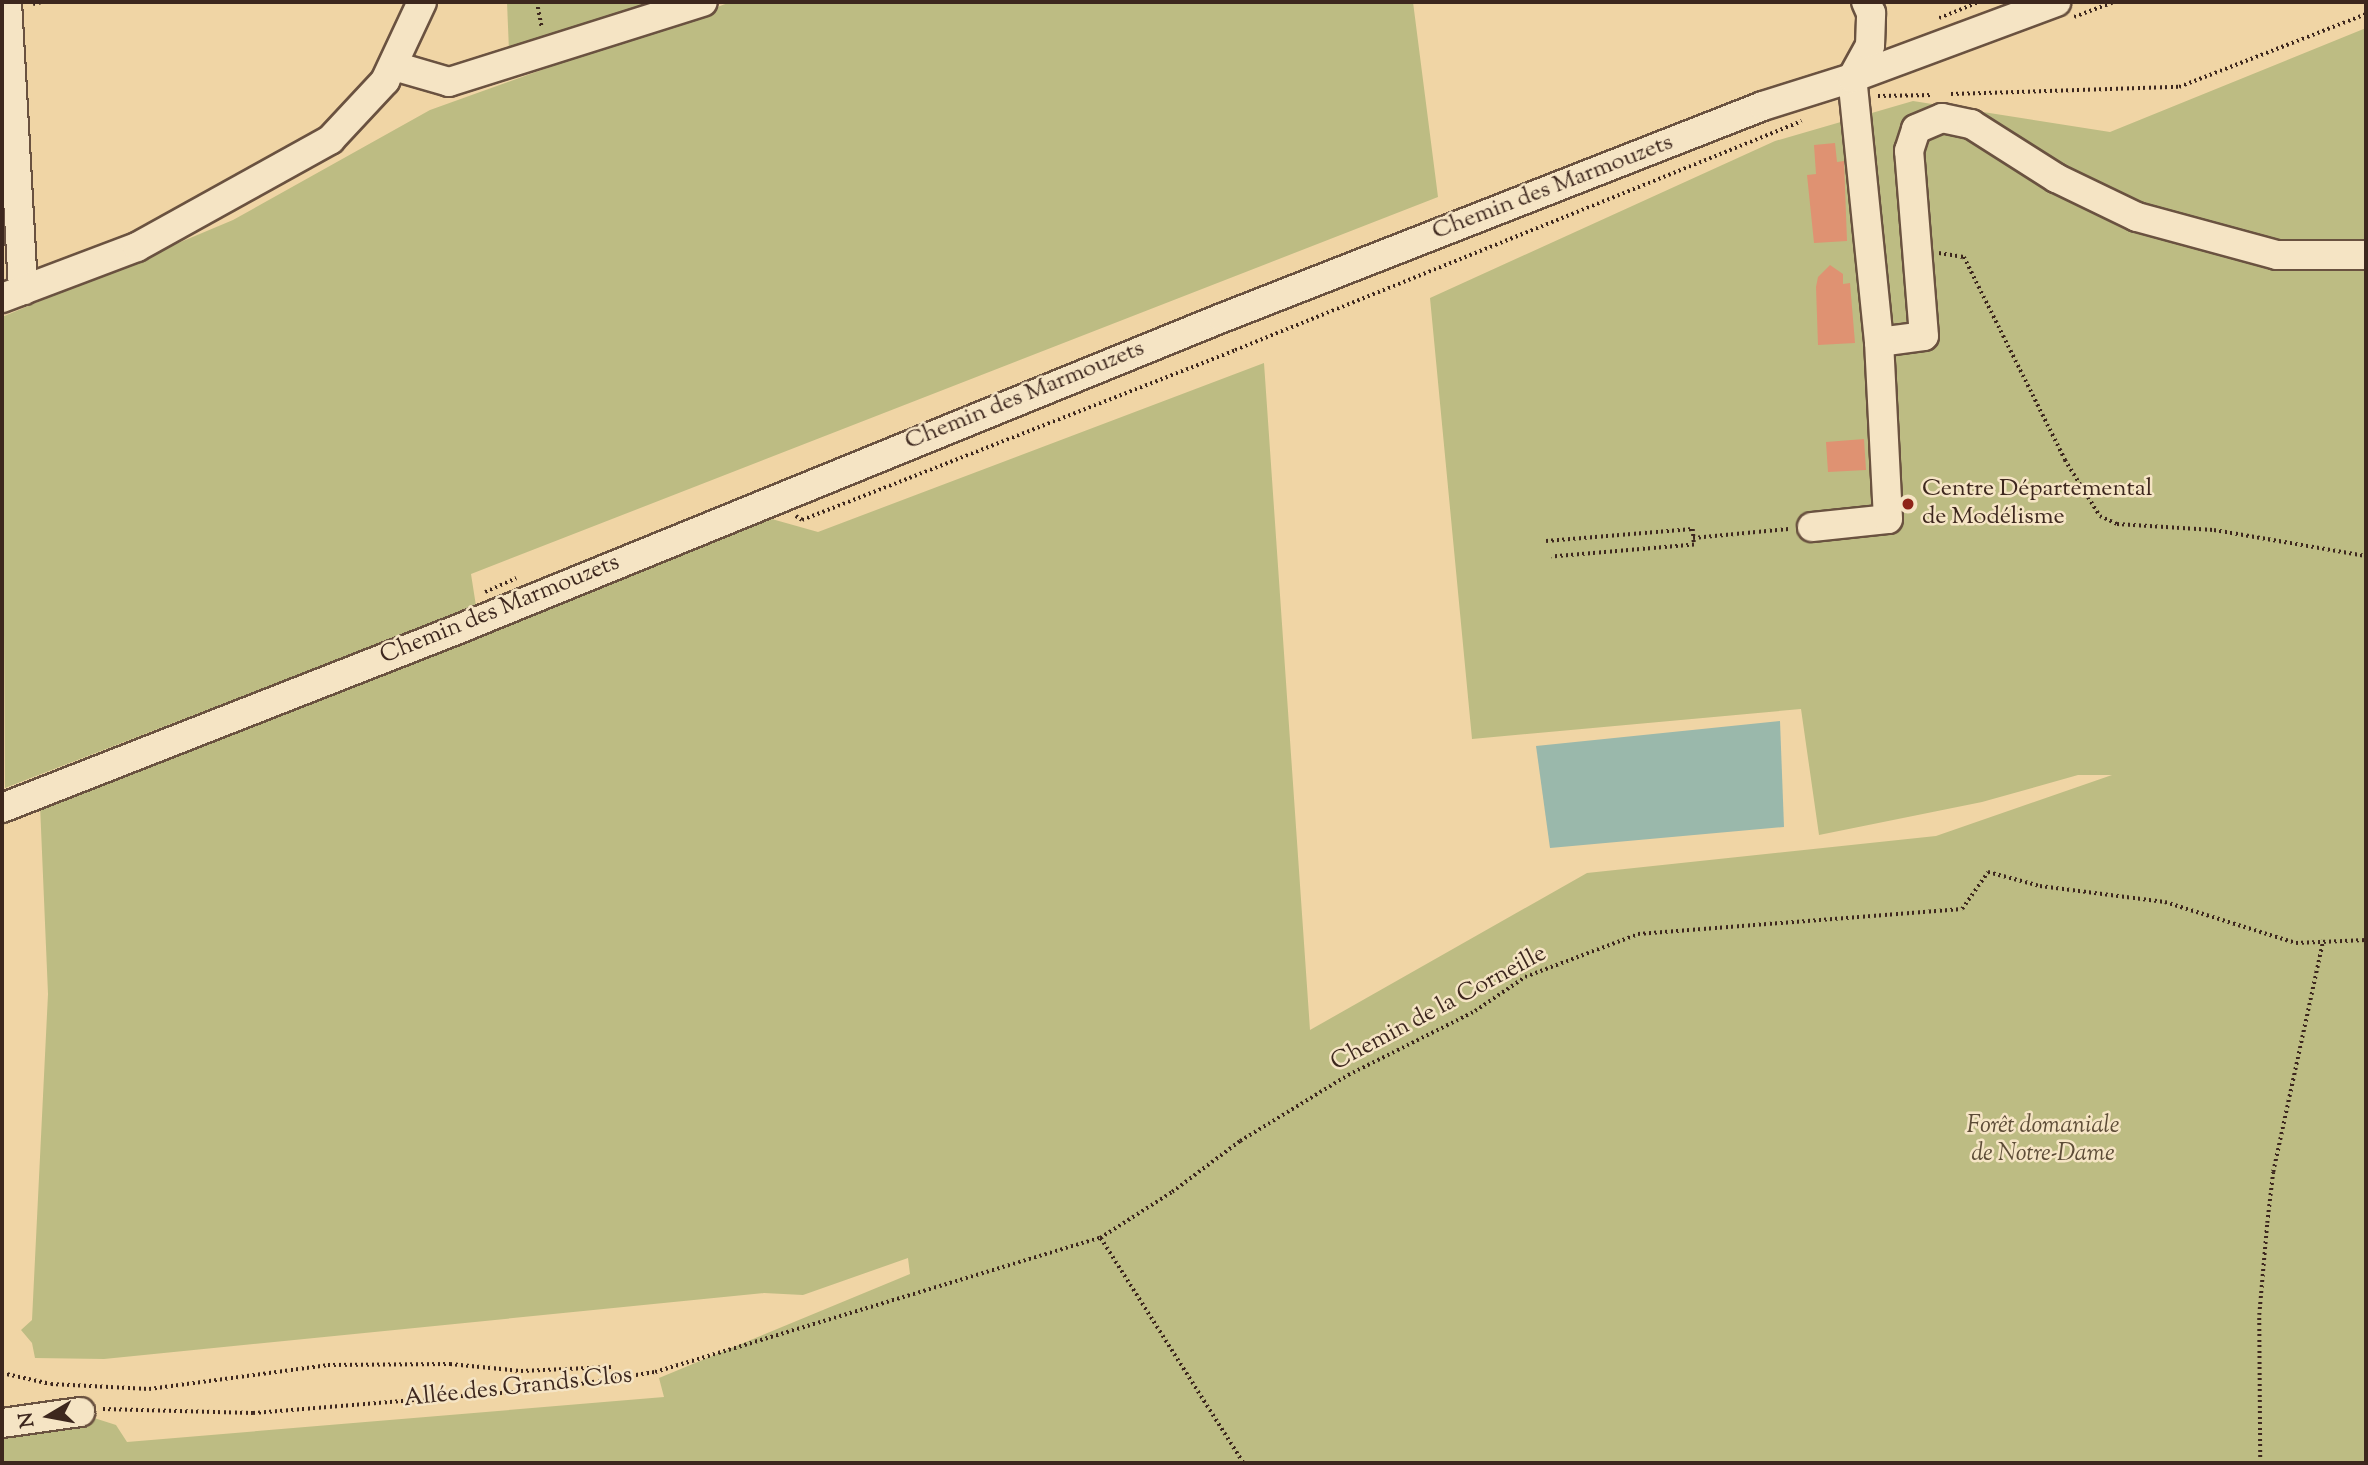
<!DOCTYPE html>
<html>
<head>
<meta charset="utf-8">
<style>
	body { margin:0 }
	#map { position:relative; width:2368px; height:1465px; overflow:hidden; background:#f0d5a5; font-family:"Sorts Mill Goudy",serif }
	div>[style] { position:absolute }
	[style*='--x'] { left:calc(var(--x)*1px); top:calc(var(--y)*1px); width:calc(var(--w)*1px); rotate:calc(var(--a)*1deg) }
	.green>* { inset:0; background:#bdbc83 }
	.water>* { inset:0; background:#9ab8ab }
	.building>* { inset:0; background:#df9272 }
	.path>* { height:3.5px; margin-top:-1.75px; transform-origin:0; background:repeating-linear-gradient(90deg,#3d271e 0 2px,transparent 0 5.5px) }
	.roads { filter:drop-shadow(2px 0 #6a5240) drop-shadow(-2px 0 #6a5240) drop-shadow(0 2px #6a5240) drop-shadow(0 -2px #6a5240) }
	.minor>* { height:28px; margin:-14px; padding:0 14px; transform-origin:14px; border-radius:14px; background:#f5e4c4 }
	.dots>* { width:19px; height:19px; translate:-50% -50%; box-sizing:border-box; border:4px solid #f5e4c4; border-radius:50% }
	span { translate:-50% -50%; white-space:nowrap; text-align:center; line-height:1.15; -webkit-text-stroke:5px #f5e4c4; paint-order:stroke }
	.street-label { font-size:24px; color:#3d271e }
	.poi-label { font-size:24px; color:#3d271e }
	.left { translate:0 -50%; text-align:left }
	.park-label { font-size:24px; color:#5d4c37; font-style:italic }
	.frame { position:absolute; inset:0; border:4px solid #3d271e; pointer-events:none }
	.north { position:absolute; left:14px; top:1381px; width:70px; height:70px; -webkit-text-stroke:5px #f5e4c4; paint-order:stroke; rotate:260deg; font-size:19px; font-weight:700; line-height:28px; text-align:center; color:#3d271e }
	.north::after { content:''; display:block; margin:auto; width:24px; height:32px; background:#3d271e; clip-path:polygon(50% 0,100% 100%,50% 72%,0 100%) }
</style>
</head>
<body>
<div id="map">
	<div class="green">
		<div style="clip-path:polygon(507px 2px,653px 2px,509px 51px)"></div>
		<div style="clip-path:polygon(731px 2px,1413px 2px,1438px 197px,471px 574px,476px 606px,5px 788px,2px 317px,233px 220px,430px 110px)"></div>
		<div style="clip-path:polygon(2366px 28px,2366px 1463px,2px 1463px,2px 1433px,91px 1417px,116px 1425px,127px 1442px,664px 1397px,659px 1378px,910px 1274px,908px 1258px,803px 1295px,764px 1293px,104px 1359px,35px 1358px,32px 1343px,21px 1330px,32px 1320px,48px 994px,40px 805px,761px 516px,818px 532px,1264px 363px,1310px 1030px,1587px 873px,1936px 836px,2112px 775px,2078px 775px,1982px 802px,1819px 835px,1801px 709px,1472px 739px,1430px 298px,1775px 141px,1913px 101px,2110px 132px)"></div>
	</div>
	<div class="water">
		<div style="clip-path:polygon(1780px 721px,1784px 827px,1550px 848px,1536px 746px)"></div>
	</div>
	<div class="building">
		<div style="clip-path:polygon(1835px 143px,1837px 162px,1844px 161px,1847px 241px,1814px 243px,1807px 175px,1816px 174px,1814px 145px)"></div>
		<div style="clip-path:polygon(1830px 265px,1843px 274px,1843px 284px,1850px 283px,1855px 343px,1818px 345px,1816px 287px,1818px 277px)"></div>
		<div style="clip-path:polygon(1864px 439px,1866px 470px,1828px 472px,1826px 442px)"></div>
	</div>
	<div class="path">
		<div style="--x:537;--y:2;--w:25;--a:79"></div>
		<div style="--x:33;--y:4;--w:9;--a:-13"></div>
		<div style="--x:2074;--y:17;--w:43;--a:-20.6"></div>
		<div style="--x:1939;--y:18;--w:43;--a:-21.8"></div>
		<div style="--x:1951;--y:94;--w:228;--a:-1.8"></div>
		<div style="--x:2179;--y:87;--w:201;--a:-21.3"></div>
		<div style="--x:1878;--y:96;--w:55;--a:-1"></div>
		<div style="--x:1939;--y:253;--w:25;--a:9"></div>
		<div style="--x:1964;--y:257;--w:227;--a:63.5"></div>
		<div style="--x:2065;--y:460;--w:66;--a:58"></div>
		<div style="--x:2100;--y:516;--w:19;--a:25"></div>
		<div style="--x:2117;--y:524;--w:97;--a:3.5"></div>
		<div style="--x:2214;--y:530;--w:154;--a:9.7"></div>
		<div style="--x:796;--y:516;--w:7;--a:34"></div>
		<div style="--x:802;--y:520;--w:465;--a:-21.4"></div>
		<div style="--x:1235;--y:350;--w:611;--a:-21.99"></div>
		<div style="--x:1693;--y:538;--w:96;--a:-5.4"></div>
		<div style="--x:1546;--y:541;--w:147;--a:-4.7"></div>
		<div style="--x:1693;--y:529;--w:16;--a:86"></div>
		<div style="--x:1694;--y:545;--w:143;--a:175.2"></div>
		<div style="--x:485;--y:592;--w:34;--a:-24"></div>
		<div style="--x:2;--y:1373;--w:50;--a:12.7"></div>
		<div style="--x:51;--y:1384;--w:98;--a:2.9"></div>
		<div style="--x:149;--y:1389;--w:181;--a:-7.6"></div>
		<div style="--x:328;--y:1365;--w:122;--a:-0.5"></div>
		<div style="--x:450;--y:1364;--w:71;--a:5.6"></div>
		<div style="--x:521;--y:1371;--w:90;--a:-2.5"></div>
		<div style="--x:103;--y:1409;--w:150;--a:1.5"></div>
		<div style="--x:253;--y:1413;--w:297;--a:-4.6"></div>
		<div style="--x:549;--y:1389;--w:107;--a:-9.1"></div>
		<div style="--x:655;--y:1372;--w:465;--a:-16.8"></div>
		<div style="--x:1243;--y:1463;--w:267;--a:-122.4"></div>
		<div style="--x:1100;--y:1238;--w:85;--a:-32.6"></div>
		<div style="--x:1172;--y:1192;--w:85;--a:-36.9"></div>
		<div style="--x:1240;--y:1141;--w:127;--a:-31.4"></div>
		<div style="--x:1348;--y:1075;--w:142;--a:-26.7"></div>
		<div style="--x:1475;--y:1011;--w:60;--a:-34.2"></div>
		<div style="--x:1525;--y:977;--w:121;--a:-20.8"></div>
		<div style="--x:1638;--y:934;--w:325;--a:-4.4"></div>
		<div style="--x:1962;--y:909;--w:45;--a:-54.9"></div>
		<div style="--x:1988;--y:872;--w:54;--a:15.1"></div>
		<div style="--x:2040;--y:886;--w:126;--a:7.3"></div>
		<div style="--x:2165;--y:902;--w:137;--a:17.4"></div>
		<div style="--x:2296;--y:943;--w:70;--a:-2.5"></div>
		<div style="--x:2260;--y:1463;--w:148;--a:-90.4"></div>
		<div style="--x:2259;--y:1315;--w:92;--a:-85"></div>
		<div style="--x:2267;--y:1223;--w:51;--a:-83.3"></div>
		<div style="--x:2273;--y:1172;--w:237;--a:-77.8"></div>
	</div>
	<div class="roads">
		<div class="minor">
			<div style="--x:7;--y:2;--w:289;--a:86.8"></div>
			<div style="--x:394;--y:66;--w:57;--a:16.2"></div>
			<div style="--x:449;--y:82;--w:266;--a:-17.5"></div>
			<div style="--x:2;--y:298;--w:144;--a:-20.7"></div>
			<div style="--x:137;--y:247;--w:221;--a:-29"></div>
			<div style="--x:330;--y:140;--w:81;--a:-47"></div>
			<div style="--x:385;--y:81;--w:87;--a:-64.9"></div>
			<div style="--x:1879;--y:342;--w:45;--a:-7.6"></div>
			<div style="--x:1924;--y:336;--w:186;--a:-94.6"></div>
			<div style="--x:1909;--y:151;--w:23;--a:-72"></div>
			<div style="--x:1916;--y:129;--w:28;--a:-23"></div>
			<div style="--x:1942;--y:118;--w:30;--a:12"></div>
			<div style="--x:1971;--y:124;--w:101;--a:32.4"></div>
			<div style="--x:2056;--y:178;--w:90;--a:25.7"></div>
			<div style="--x:2137;--y:217;--w:145;--a:15.2"></div>
			<div style="--x:2277;--y:255;--w:89;--a:0"></div>
			<div style="--x:1812;--y:527;--w:76;--a:-6"></div>
			<div style="--x:1888;--y:519;--w:177;--a:-92.9"></div>
			<div style="--x:1879;--y:342;--w:265;--a:-95.8"></div>
			<div style="--x:1852;--y:78;--w:37;--a:-61"></div>
			<div style="--x:1870;--y:46;--w:33;--a:-88"></div>
			<div style="--x:1871;--y:13;--w:12;--a:-114"></div>
			<div style="--x:2;--y:808;--w:498;--a:-21.4"></div>
			<div style="--x:466;--y:626;--w:816;--a:-22.17"></div>
			<div style="--x:1222;--y:318;--w:581;--a:-21.4"></div>
			<div style="--x:1763;--y:106;--w:93;--a:-17.5"></div>
			<div style="--x:1852;--y:78;--w:218;--a:-20.4"></div>
			<div style="--x:2;--y:1423;--w:79;--a:-8"></div>
		</div>
	</div>
	<div class="dots">
		<div style="left:1908px;top:504px;background:#8f2418"></div>
	</div>
	<div class="street-label">
		<span style="left:1553px;top:188px;rotate:-21deg">Chemin des Marmouzets</span>
		<span style="left:1025px;top:396px;rotate:-22deg">Chemin des Marmouzets</span>
		<span style="left:500px;top:610px;rotate:-22deg">Chemin des Marmouzets</span>
		<span style="left:1439px;top:1009px;rotate:-28deg">Chemin de la Corneille</span>
		<span style="left:518px;top:1388px;rotate:-6deg">Allée des Grands Clos</span>
	</div>
	<div class="poi-label">
		<span class="left" style="left:1922px;top:504px">Centre Départemental<br>de Modélisme</span>
	</div>
	<div class="park-label">
		<span style="left:2043px;top:1141px">Forêt domaniale<br>de Notre-Dame</span>
	</div>
	<div class="frame"></div>
	<div class="north">N</div>
</div>
</body>
</html>
